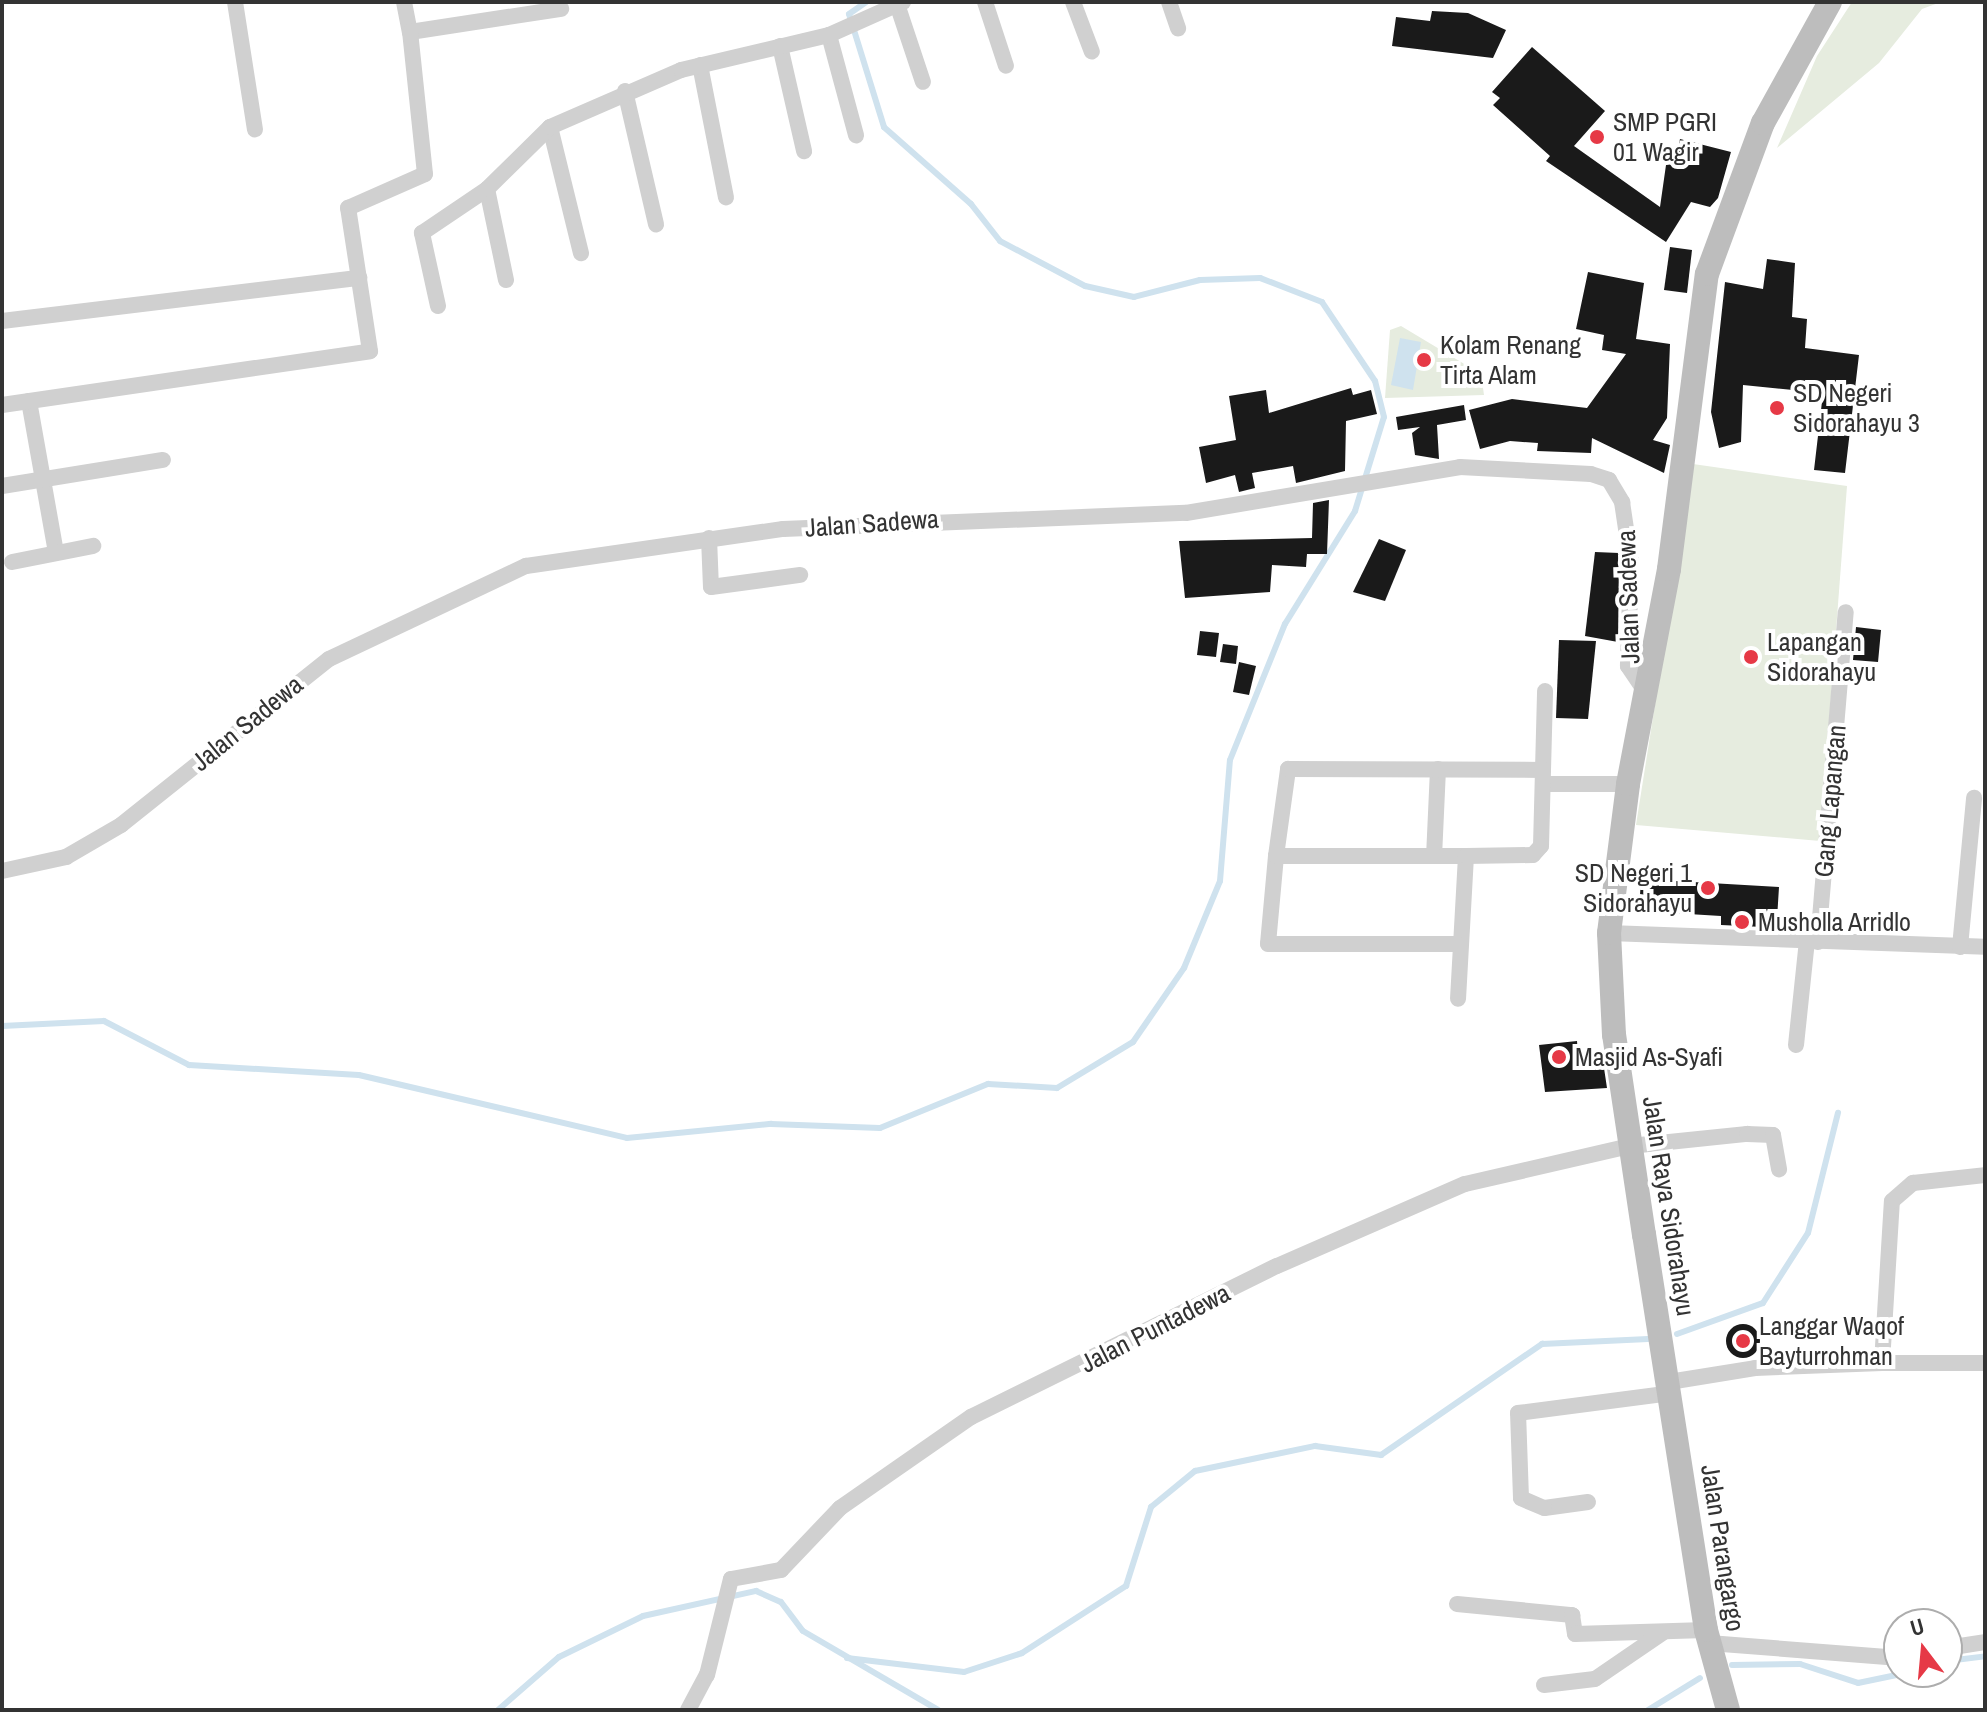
<!DOCTYPE html>
<html>
<head>
<meta charset="utf-8">
<style>
	body { margin:0 }
	#map { position:relative; width:1987px; height:1712px; overflow:hidden; background:#fff; font-family:"Archivo Narrow",sans-serif }
	div>[style] { position:absolute }
	[style*='--x'] { left:calc(var(--x)*1px); top:calc(var(--y)*1px); width:calc(var(--w)*1px); rotate:calc(var(--a)*1deg) }
	.green>* { inset:0; background:#e6ecdf }
	.water>* { inset:0; background:#cfe2ee }
	.stream>* { height:6px; margin:-3px; padding:0 3px; transform-origin:3px; border-radius:3px; background:#cfe2ee }
	.building>* { inset:0; background:#1a1a1a }
	.round { border-radius:50% }
	.street>* { height:16px; margin:-8px; padding:0 8px; transform-origin:8px; border-radius:8px; background:#d0d0d0 }
	.secondary>* { height:24px; margin:-12px; padding:0 12px; transform-origin:12px; border-radius:12px; background:#bdbdbd }
	.dots>* { width:22px; height:22px; translate:-50% -50%; box-sizing:border-box; border:4px solid #fff; border-radius:50% }
	span { translate:-50% -50%; white-space:nowrap; text-align:center; line-height:1.15; -webkit-text-stroke:8px #fff; paint-order:stroke }
	.poi-label { font-size:26px; color:#333 }
	.left { translate:0 -50%; text-align:left }
	.right { translate:-100% -50%; text-align:right }
	.street-label { font-size:26px; color:#333 }
	.frame { position:absolute; inset:0; border:4px solid #333; pointer-events:none }
	.north { position:absolute; left:1883px; top:1608px; width:80px; height:80px; box-sizing:border-box; background:#fff; border:2px solid #adadad; border-radius:50%; rotate:344deg; font-size:22px; font-weight:700; line-height:32px; text-align:center; color:#333 }
	.north::after { content:''; display:block; margin:auto; width:28px; height:36px; background:#e63946; clip-path:polygon(50% 0,100% 100%,50% 72%,0 100%) }
</style>
</head>
<body>
<div id="map">
	<div class="green">
		<div style="clip-path:polygon(1852px 2px,1941px 2px,1922px 9px,1879px 63px,1777px 148px,1817px 56px)"></div>
		<div style="clip-path:polygon(1401px 326px,1481px 374px,1484px 395px,1385px 398px,1390px 330px)"></div>
		<div style="clip-path:polygon(1693px 464px,1847px 486px,1820px 841px,1636px 825px)"></div>
	</div>
	<div class="water">
		<div style="clip-path:polygon(1400px 338px,1421px 342px,1413px 390px,1391px 385px)"></div>
	</div>
	<div class="stream">
		<div style="--x:2;--y:1026;--w:102;--a:-2.8"></div>
		<div style="--x:104;--y:1021;--w:96;--a:27.4"></div>
		<div style="--x:189;--y:1065;--w:170;--a:3.4"></div>
		<div style="--x:359;--y:1075;--w:275;--a:13.2"></div>
		<div style="--x:627;--y:1138;--w:145;--a:-5.6"></div>
		<div style="--x:771;--y:1124;--w:109;--a:2.1"></div>
		<div style="--x:880;--y:1128;--w:117;--a:-22.2"></div>
		<div style="--x:988;--y:1084;--w:69;--a:3.3"></div>
		<div style="--x:1057;--y:1088;--w:89;--a:-31.2"></div>
		<div style="--x:1133;--y:1042;--w:90;--a:-55.4"></div>
		<div style="--x:1184;--y:968;--w:94;--a:-67.5"></div>
		<div style="--x:1220;--y:881;--w:121;--a:-85.3"></div>
		<div style="--x:1230;--y:760;--w:147;--a:-68"></div>
		<div style="--x:1285;--y:624;--w:133;--a:-58.2"></div>
		<div style="--x:1355;--y:511;--w:98;--a:-72.9"></div>
		<div style="--x:1384;--y:417;--w:37;--a:-104"></div>
		<div style="--x:1375;--y:381;--w:95;--a:-123.9"></div>
		<div style="--x:1322;--y:302;--w:66;--a:-158.8"></div>
		<div style="--x:1260;--y:278;--w:60;--a:178.1"></div>
		<div style="--x:1200;--y:280;--w:68;--a:165.6"></div>
		<div style="--x:1134;--y:297;--w:50;--a:-167.3"></div>
		<div style="--x:1085;--y:286;--w:96;--a:-152.1"></div>
		<div style="--x:1000;--y:241;--w:47;--a:-128.1"></div>
		<div style="--x:971;--y:204;--w:116;--a:-138.5"></div>
		<div style="--x:884;--y:127;--w:118;--a:-107.2"></div>
		<div style="--x:849;--y:14;--w:21;--a:-35"></div>
		<div style="--x:1677;--y:1334;--w:91;--a:-19.8"></div>
		<div style="--x:1763;--y:1303;--w:83;--a:-57.3"></div>
		<div style="--x:1808;--y:1233;--w:124;--a:-76"></div>
		<div style="--x:847;--y:1658;--w:118;--a:6.8"></div>
		<div style="--x:964;--y:1672;--w:61;--a:-18.1"></div>
		<div style="--x:1022;--y:1653;--w:124;--a:-32.8"></div>
		<div style="--x:1126;--y:1586;--w:83;--a:-72.4"></div>
		<div style="--x:1151;--y:1507;--w:57;--a:-39.3"></div>
		<div style="--x:1195;--y:1471;--w:123;--a:-11.8"></div>
		<div style="--x:1315;--y:1446;--w:67;--a:7.8"></div>
		<div style="--x:1381;--y:1455;--w:196;--a:-34.6"></div>
		<div style="--x:1542;--y:1344;--w:106;--a:-2.7"></div>
		<div style="--x:1947;--y:1661;--w:38;--a:-7"></div>
		<div style="--x:1732;--y:1665;--w:68;--a:-0.8"></div>
		<div style="--x:1800;--y:1664;--w:61;--a:18.1"></div>
		<div style="--x:1858;--y:1683;--w:54;--a:-11.7"></div>
		<div style="--x:498;--y:1710;--w:81;--a:-41"></div>
		<div style="--x:559;--y:1657;--w:93;--a:-26"></div>
		<div style="--x:643;--y:1616;--w:116;--a:-12.5"></div>
		<div style="--x:756;--y:1591;--w:27;--a:24"></div>
		<div style="--x:781;--y:1602;--w:36;--a:53"></div>
		<div style="--x:803;--y:1631;--w:156;--a:30.3"></div>
		<div style="--x:1648;--y:1710;--w:61;--a:-31.6"></div>
	</div>
	<div class="building">
		<div style="clip-path:polygon(1432px 11px,1468px 13px,1506px 30px,1493px 58px,1392px 46px,1396px 17px,1430px 21px)"></div>
		<div style="clip-path:polygon(1532px 47px,1605px 111px,1574px 146px,1660px 207px,1668px 151px,1677px 153px,1680px 139px,1731px 152px,1718px 198px,1710px 207px,1691px 202px,1666px 242px,1546px 161px,1550px 156px,1493px 105px,1500px 98px,1492px 92px)"></div>
		<div style="clip-path:polygon(1670px 247px,1692px 250px,1687px 293px,1664px 290px)"></div>
		<div style="clip-path:polygon(1767px 259px,1795px 263px,1792px 317px,1807px 319px,1805px 348px,1859px 355px,1845px 473px,1814px 470px,1823px 393px,1743px 385px,1741px 442px,1719px 448px,1711px 412px,1725px 282px,1763px 289px)"></div>
		<div style="clip-path:polygon(1588px 272px,1644px 283px,1636px 339px,1670px 344px,1667px 418px,1653px 440px,1670px 445px,1664px 473px,1592px 438px,1591px 453px,1537px 451px,1538px 443px,1510px 441px,1480px 449px,1469px 410px,1512px 399px,1587px 408px,1626px 354px,1602px 350px,1604px 335px,1576px 329px)"></div>
		<div style="clip-path:polygon(1351px 388px,1353px 395px,1371px 390px,1377px 414px,1346px 421px,1345px 471px,1296px 483px,1293px 466px,1252px 473px,1255px 488px,1239px 492px,1235px 475px,1206px 483px,1199px 447px,1236px 440px,1229px 396px,1266px 390px,1269px 413px)"></div>
		<div style="clip-path:polygon(1464px 405px,1466px 420px,1437px 425px,1439px 459px,1415px 455px,1412px 433px,1420px 427px,1398px 430px,1396px 417px)"></div>
		<div style="clip-path:polygon(1329px 500px,1327px 554px,1307px 554px,1306px 567px,1272px 565px,1270px 592px,1185px 598px,1179px 541px,1312px 538px,1313px 503px)"></div>
		<div style="clip-path:polygon(1379px 539px,1406px 550px,1385px 601px,1353px 592px)"></div>
		<div style="clip-path:polygon(1595px 552px,1619px 553px,1618px 642px,1585px 636px)"></div>
		<div style="clip-path:polygon(1856px 627px,1881px 630px,1878px 662px,1853px 660px)"></div>
		<div style="clip-path:polygon(1200px 631px,1219px 633px,1216px 657px,1197px 655px)"></div>
		<div style="clip-path:polygon(1559px 640px,1596px 641px,1588px 719px,1556px 718px)"></div>
		<div style="clip-path:polygon(1223px 644px,1238px 646px,1236px 664px,1220px 662px)"></div>
		<div style="clip-path:polygon(1239px 662px,1256px 666px,1249px 695px,1233px 692px)"></div>
		<div style="clip-path:polygon(1641px 879px,1779px 887px,1777px 919px,1764px 918px,1763px 927px,1721px 925px,1721px 916px,1639px 911px)"></div>
		<div style="clip-path:polygon(1577px 1041px,1579px 1069px,1604px 1068px,1607px 1088px,1545px 1092px,1539px 1045px)"></div>
		<div class="round" style="left:1726px;top:1324px;width:34px;height:34px"></div>
	</div>
	<div class="street">
		<div style="--x:235;--y:2;--w:129;--a:81.1"></div>
		<div style="--x:404;--y:2;--w:31;--a:79"></div>
		<div style="--x:410;--y:32;--w:153;--a:-8.7"></div>
		<div style="--x:985;--y:2;--w:67;--a:71.8"></div>
		<div style="--x:1073;--y:2;--w:53;--a:69.2"></div>
		<div style="--x:1169;--y:2;--w:28;--a:71"></div>
		<div style="--x:897;--y:4;--w:82;--a:71.6"></div>
		<div style="--x:829;--y:35;--w:104;--a:74.9"></div>
		<div style="--x:780;--y:46;--w:108;--a:77.1"></div>
		<div style="--x:700;--y:65;--w:135;--a:78.9"></div>
		<div style="--x:625;--y:91;--w:137;--a:76.9"></div>
		<div style="--x:550;--y:127;--w:130;--a:76.2"></div>
		<div style="--x:487;--y:189;--w:93;--a:78.2"></div>
		<div style="--x:438;--y:306;--w:75;--a:-102.4"></div>
		<div style="--x:422;--y:233;--w:78;--a:-34.1"></div>
		<div style="--x:487;--y:189;--w:88;--a:-44.5"></div>
		<div style="--x:550;--y:127;--w:143;--a:-23.5"></div>
		<div style="--x:681;--y:70;--w:152;--a:-13.3"></div>
		<div style="--x:829;--y:35;--w:81;--a:-24"></div>
		<div style="--x:2;--y:321;--w:360;--a:-6.9"></div>
		<div style="--x:29;--y:401;--w:153;--a:79.9"></div>
		<div style="--x:2;--y:405;--w:372;--a:-8.3"></div>
		<div style="--x:370;--y:351;--w:145;--a:-98.7"></div>
		<div style="--x:348;--y:208;--w:84;--a:-23.8"></div>
		<div style="--x:425;--y:174;--w:143;--a:-96"></div>
		<div style="--x:2;--y:486;--w:163;--a:-9.2"></div>
		<div style="--x:709;--y:538;--w:49;--a:87.7"></div>
		<div style="--x:711;--y:587;--w:90;--a:-7.7"></div>
		<div style="--x:12;--y:562;--w:83;--a:-11.2"></div>
		<div style="--x:1438;--y:769;--w:87;--a:92.6"></div>
		<div style="--x:1434;--y:856;--w:32;--a:0"></div>
		<div style="--x:1466;--y:856;--w:143;--a:93.2"></div>
		<div style="--x:1543;--y:770;--w:79;--a:-88.5"></div>
		<div style="--x:1543;--y:784;--w:85;--a:0"></div>
		<div style="--x:1276;--y:856;--w:88;--a:95.2"></div>
		<div style="--x:1268;--y:944;--w:188;--a:0"></div>
		<div style="--x:1434;--y:856;--w:158;--a:180"></div>
		<div style="--x:1276;--y:856;--w:88;--a:-82.1"></div>
		<div style="--x:1288;--y:769;--w:255;--a:0.2"></div>
		<div style="--x:1543;--y:770;--w:76;--a:91.5"></div>
		<div style="--x:1541;--y:846;--w:12;--a:132"></div>
		<div style="--x:1533;--y:855;--w:67;--a:179.1"></div>
		<div style="--x:2;--y:871;--w:66;--a:-12.3"></div>
		<div style="--x:66;--y:857;--w:64;--a:-30.2"></div>
		<div style="--x:121;--y:825;--w:266;--a:-38.6"></div>
		<div style="--x:329;--y:659;--w:218;--a:-25.3"></div>
		<div style="--x:526;--y:566;--w:260;--a:-8.2"></div>
		<div style="--x:783;--y:529;--w:403;--a:-2.3"></div>
		<div style="--x:1186;--y:513;--w:278;--a:-9.5"></div>
		<div style="--x:1460;--y:467;--w:131;--a:3.1"></div>
		<div style="--x:1591;--y:474;--w:19;--a:18"></div>
		<div style="--x:1609;--y:480;--w:26;--a:59"></div>
		<div style="--x:1622;--y:502;--w:61;--a:81.5"></div>
		<div style="--x:1631;--y:562;--w:104;--a:91.7"></div>
		<div style="--x:1628;--y:666;--w:29;--a:56"></div>
		<div style="--x:1609;--y:933;--w:376;--a:2.1"></div>
		<div style="--x:1818;--y:942;--w:331;--a:-85.2"></div>
		<div style="--x:1960;--y:947;--w:150;--a:-84.6"></div>
		<div style="--x:1796;--y:1045;--w:105;--a:-84"></div>
		<div style="--x:1882;--y:1363;--w:101;--a:0"></div>
		<div style="--x:1669;--y:1382;--w:87;--a:-9.2"></div>
		<div style="--x:1755;--y:1368;--w:127;--a:-2.3"></div>
		<div style="--x:1882;--y:1363;--w:162;--a:-86.5"></div>
		<div style="--x:1892;--y:1201;--w:28;--a:-41"></div>
		<div style="--x:1913;--y:1183;--w:72;--a:-6.3"></div>
		<div style="--x:1588;--y:1502;--w:44;--a:172.2"></div>
		<div style="--x:1544;--y:1508;--w:25;--a:-157"></div>
		<div style="--x:1521;--y:1498;--w:85;--a:-92"></div>
		<div style="--x:1518;--y:1413;--w:154;--a:-7.4"></div>
		<div style="--x:1457;--y:1604;--w:116;--a:5.5"></div>
		<div style="--x:1572;--y:1615;--w:19;--a:81"></div>
		<div style="--x:1575;--y:1634;--w:131;--a:-1.7"></div>
		<div style="--x:1709;--y:1643;--w:191;--a:4.5"></div>
		<div style="--x:1947;--y:1648;--w:38;--a:-9"></div>
		<div style="--x:1544;--y:1685;--w:51;--a:-6.7"></div>
		<div style="--x:1595;--y:1679;--w:83;--a:-34.3"></div>
		<div style="--x:688;--y:1710;--w:40;--a:-62"></div>
		<div style="--x:707;--y:1675;--w:99;--a:-76"></div>
		<div style="--x:731;--y:1579;--w:51;--a:-10.2"></div>
		<div style="--x:781;--y:1570;--w:86;--a:-46.4"></div>
		<div style="--x:840;--y:1508;--w:160;--a:-34.8"></div>
		<div style="--x:971;--y:1417;--w:341;--a:-26.3"></div>
		<div style="--x:1277;--y:1266;--w:205;--a:-23.6"></div>
		<div style="--x:1465;--y:1184;--w:169;--a:-13"></div>
		<div style="--x:1630;--y:1146;--w:118;--a:-5.9"></div>
		<div style="--x:1747;--y:1134;--w:26;--a:2"></div>
		<div style="--x:1773;--y:1135;--w:35;--a:80"></div>
	</div>
	<div class="secondary">
		<div style="--x:1728;--y:1710;--w:83;--a:-105.4"></div>
		<div style="--x:1706;--y:1630;--w:400;--a:-98.9"></div>
		<div style="--x:1644;--y:1235;--w:202;--a:-98.5"></div>
		<div style="--x:1614;--y:1035;--w:102;--a:-92.8"></div>
		<div style="--x:1609;--y:933;--w:150;--a:-82.7"></div>
		<div style="--x:1628;--y:784;--w:219;--a:-79.2"></div>
		<div style="--x:1669;--y:569;--w:297;--a:-82.7"></div>
		<div style="--x:1707;--y:274;--w:161;--a:-69.7"></div>
		<div style="--x:1763;--y:123;--w:138;--a:-61"></div>
	</div>
	<div class="dots">
		<div style="left:1597px;top:137px;background:#e63946"></div>
		<div style="left:1424px;top:360px;background:#e63946"></div>
		<div style="left:1777px;top:408px;background:#e63946"></div>
		<div style="left:1751px;top:657px;background:#e63946"></div>
		<div style="left:1708px;top:888px;background:#e63946"></div>
		<div style="left:1742px;top:922px;background:#e63946"></div>
		<div style="left:1559px;top:1057px;background:#e63946"></div>
		<div style="left:1743px;top:1341px;background:#e63946"></div>
	</div>
	<div class="poi-label">
		<span class="left" style="left:1613px;top:137px">SMP PGRI<br>01 Wagir</span>
		<span class="left" style="left:1440px;top:360px">Kolam Renang<br>Tirta Alam</span>
		<span class="left" style="left:1793px;top:408px">SD Negeri<br>Sidorahayu 3</span>
		<span class="left" style="left:1767px;top:657px">Lapangan<br>Sidorahayu</span>
		<span class="right" style="left:1692px;top:888px">SD Negeri 1<br>Sidorahayu</span>
		<span class="left" style="left:1758px;top:922px">Musholla Arridlo</span>
		<span class="left" style="left:1575px;top:1057px">Masjid As-Syafi</span>
		<span class="left" style="left:1759px;top:1341px">Langgar Waqof<br>Bayturrohman</span>
	</div>
	<div class="street-label">
		<span style="left:872px;top:523px;rotate:-4deg">Jalan Sadewa</span>
		<span style="left:1628px;top:597px;rotate:-92deg">Jalan Sadewa</span>
		<span style="left:247px;top:723px;rotate:-39deg">Jalan Sadewa</span>
		<span style="left:1830px;top:801px;rotate:-85deg">Gang Lapangan</span>
		<span style="left:1669px;top:1206px;rotate:81deg">Jalan Raya Sidorahayu</span>
		<span style="left:1155px;top:1328px;rotate:-27deg">Jalan Puntadewa</span>
		<span style="left:1723px;top:1548px;rotate:81deg">Jalan Parangargo</span>
	</div>
	<div class="frame"></div>
	<div class="north">U</div>
</div>
</body>
</html>
